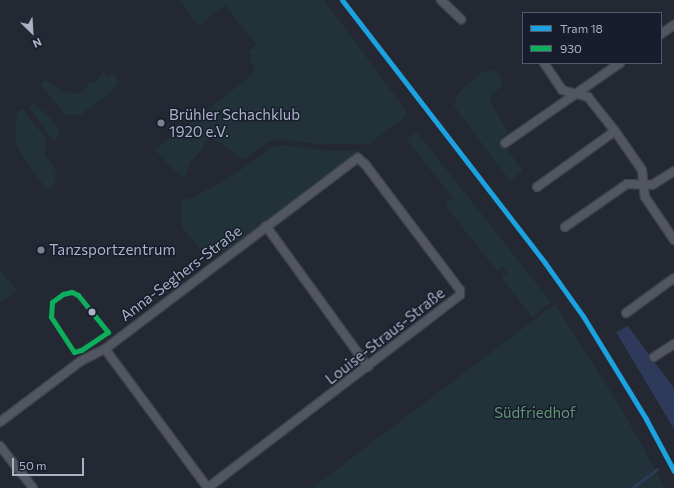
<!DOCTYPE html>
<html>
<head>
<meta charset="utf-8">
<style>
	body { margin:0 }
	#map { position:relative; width:674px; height:488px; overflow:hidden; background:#242832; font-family:Commissioner,sans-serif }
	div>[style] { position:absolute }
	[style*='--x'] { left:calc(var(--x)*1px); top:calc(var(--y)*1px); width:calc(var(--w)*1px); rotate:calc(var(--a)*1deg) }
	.green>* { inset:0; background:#213238 }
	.water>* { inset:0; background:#2d3a5a }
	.stream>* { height:3px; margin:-1.5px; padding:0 1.5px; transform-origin:1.5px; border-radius:1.5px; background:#2d3a5a }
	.roads { filter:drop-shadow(1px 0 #40434b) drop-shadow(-1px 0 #40434b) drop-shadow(0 1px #40434b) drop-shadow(0 -1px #40434b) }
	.street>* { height:8px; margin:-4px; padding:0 4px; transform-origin:4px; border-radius:4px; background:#525660 }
	.bus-1>* { height:5px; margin:-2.5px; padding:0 2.5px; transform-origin:2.5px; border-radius:2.5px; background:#0daf5c }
	.tram-1>* { height:5px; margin:-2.5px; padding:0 2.5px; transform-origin:2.5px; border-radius:2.5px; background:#1aa2e1 }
	.dots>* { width:11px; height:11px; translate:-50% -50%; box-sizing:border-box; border:2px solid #171d2c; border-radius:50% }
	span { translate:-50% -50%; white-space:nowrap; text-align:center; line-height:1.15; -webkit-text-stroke:3px #171d2c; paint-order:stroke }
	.poi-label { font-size:15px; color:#abb2c5 }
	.left { translate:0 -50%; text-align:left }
	.street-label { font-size:15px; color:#abb2c5 }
	.park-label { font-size:15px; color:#619774 }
	.legend { position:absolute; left:522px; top:12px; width:140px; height:52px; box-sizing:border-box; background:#171d2c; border:1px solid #525969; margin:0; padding:5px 7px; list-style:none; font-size:12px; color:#abb2c5 }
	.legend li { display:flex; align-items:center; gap:8px; height:20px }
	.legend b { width:20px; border:1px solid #525969 }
	.north { position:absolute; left:12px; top:12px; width:40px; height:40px; -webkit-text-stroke:3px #171d2c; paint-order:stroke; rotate:155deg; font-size:11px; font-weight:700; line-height:16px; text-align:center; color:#abb2c5 }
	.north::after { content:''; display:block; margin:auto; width:14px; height:18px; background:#abb2c5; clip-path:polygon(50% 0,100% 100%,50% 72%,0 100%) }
	.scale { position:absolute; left:12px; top:458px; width:72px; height:18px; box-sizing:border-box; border:2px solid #abb2c5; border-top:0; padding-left:5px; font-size:12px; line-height:14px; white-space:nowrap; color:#abb2c5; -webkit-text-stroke:3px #171d2c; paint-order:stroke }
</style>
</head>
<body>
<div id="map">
	<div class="green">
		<div style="clip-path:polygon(179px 0,324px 0,404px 108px,407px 115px,369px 144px,318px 144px,279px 139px,268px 142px,243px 160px,220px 143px,211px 139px,207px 140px,201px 151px,190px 162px,184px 178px,174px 170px,155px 150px,252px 75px,255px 69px,249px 58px,252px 56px,248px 51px,256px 45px,225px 5px,198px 26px)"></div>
		<div style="clip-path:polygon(492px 70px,500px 75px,503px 84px,489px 99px,508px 133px,500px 139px,523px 171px,510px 181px,454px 106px,457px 95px,480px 73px)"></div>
		<div style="clip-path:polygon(103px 72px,107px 77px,112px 72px,118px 81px,116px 83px,118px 85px,112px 89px,113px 91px,80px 115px,67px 115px,62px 111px,41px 85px,44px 81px,49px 82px,64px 92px,80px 93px,86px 89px,89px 83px,98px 81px,99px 76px)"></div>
		<div style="clip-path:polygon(34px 103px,41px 111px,43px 110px,59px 129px,56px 141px,54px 141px,29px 108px)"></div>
		<div style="clip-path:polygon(23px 109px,47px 140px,45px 155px,56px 170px,55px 184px,47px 190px,23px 158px,16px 144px,15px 136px,17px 112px)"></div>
		<div style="clip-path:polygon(416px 131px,551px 302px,532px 317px,501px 277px,507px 273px,503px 267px,497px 271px,445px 205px,453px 198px,406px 139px)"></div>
		<div style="clip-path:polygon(282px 145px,331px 151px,362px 150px,223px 254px,219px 249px,207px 258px,183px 228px,180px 219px,182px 200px,198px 195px,235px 174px,270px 148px)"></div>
		<div style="clip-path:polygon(0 270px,17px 290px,0 303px)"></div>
		<div style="clip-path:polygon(555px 304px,624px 413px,665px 488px,312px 488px)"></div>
	</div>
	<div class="water">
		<div style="clip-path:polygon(628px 326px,674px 388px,674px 429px,616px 332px)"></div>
	</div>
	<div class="stream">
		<div style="--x:632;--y:488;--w:31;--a:-37"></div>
	</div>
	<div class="roads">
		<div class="street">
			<div style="--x:441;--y:0;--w:28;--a:44"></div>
			<div style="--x:661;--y:34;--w:16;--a:-35"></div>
			<div style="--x:544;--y:63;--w:32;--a:56"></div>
			<div style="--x:562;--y:90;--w:27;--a:15"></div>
			<div style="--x:588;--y:97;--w:43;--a:51.5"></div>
			<div style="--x:615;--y:131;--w:47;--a:55.3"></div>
			<div style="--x:642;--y:170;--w:27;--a:84"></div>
			<div style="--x:645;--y:197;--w:52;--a:56"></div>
			<div style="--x:505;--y:143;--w:140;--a:-34.8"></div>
			<div style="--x:537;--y:187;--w:96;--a:-35.7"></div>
			<div style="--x:266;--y:226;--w:174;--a:54.1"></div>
			<div style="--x:565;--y:227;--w:75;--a:-34.7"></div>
			<div style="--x:627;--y:184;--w:25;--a:2"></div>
			<div style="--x:652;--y:185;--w:26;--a:-32"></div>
			<div style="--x:626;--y:313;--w:59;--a:-36.1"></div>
			<div style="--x:105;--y:349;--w:173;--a:53.5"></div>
			<div style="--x:654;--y:357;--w:24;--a:-33"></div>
			<div style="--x:0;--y:422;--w:101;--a:-37"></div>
			<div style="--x:81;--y:361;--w:27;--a:-27"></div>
			<div style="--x:105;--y:349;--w:317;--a:-37.1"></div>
			<div style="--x:358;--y:158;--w:9;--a:41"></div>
			<div style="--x:365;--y:164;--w:158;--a:53"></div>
			<div style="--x:460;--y:290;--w:5;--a:90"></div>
			<div style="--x:460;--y:295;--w:317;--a:142.6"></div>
			<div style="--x:0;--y:446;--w:53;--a:51.8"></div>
		</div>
	</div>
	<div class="bus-1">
		<div style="--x:72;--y:292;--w:7;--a:27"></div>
		<div style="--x:78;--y:295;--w:48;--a:51"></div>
		<div style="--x:108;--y:332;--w:32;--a:146"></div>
		<div style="--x:81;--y:350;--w:7;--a:164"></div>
		<div style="--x:74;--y:352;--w:42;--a:-123.3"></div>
		<div style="--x:51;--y:317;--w:15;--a:-86"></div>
		<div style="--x:52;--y:302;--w:14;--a:-36"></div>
		<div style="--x:63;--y:294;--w:9;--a:-13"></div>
	</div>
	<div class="tram-1">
		<div style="--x:342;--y:0;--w:332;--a:52.3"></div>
		<div style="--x:545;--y:263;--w:65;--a:54.4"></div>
		<div style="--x:583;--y:316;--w:121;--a:58.5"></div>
		<div style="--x:646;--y:419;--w:59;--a:61.7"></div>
	</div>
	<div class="dots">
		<div style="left:161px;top:123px;background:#7c8292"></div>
		<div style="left:41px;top:250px;background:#7c8292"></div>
		<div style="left:92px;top:312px;background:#abb2c5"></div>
	</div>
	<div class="poi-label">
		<span class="left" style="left:169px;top:123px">Brühler Schachklub<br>1920 e.V.</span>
		<span class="left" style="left:49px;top:250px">Tanzsportzentrum</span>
	</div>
	<div class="street-label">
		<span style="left:181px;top:273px;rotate:-37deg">Anna-Seghers-Straße</span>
		<span style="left:385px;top:336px;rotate:-38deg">Louise-Straus-Straße</span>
	</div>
	<div class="park-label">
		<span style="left:535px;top:413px">Südfriedhof</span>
	</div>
	<ul class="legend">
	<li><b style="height:5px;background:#1aa2e1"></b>Tram 18</li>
	<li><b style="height:5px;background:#0daf5c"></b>930</li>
	</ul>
	<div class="north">N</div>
	<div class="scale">50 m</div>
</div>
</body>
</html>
